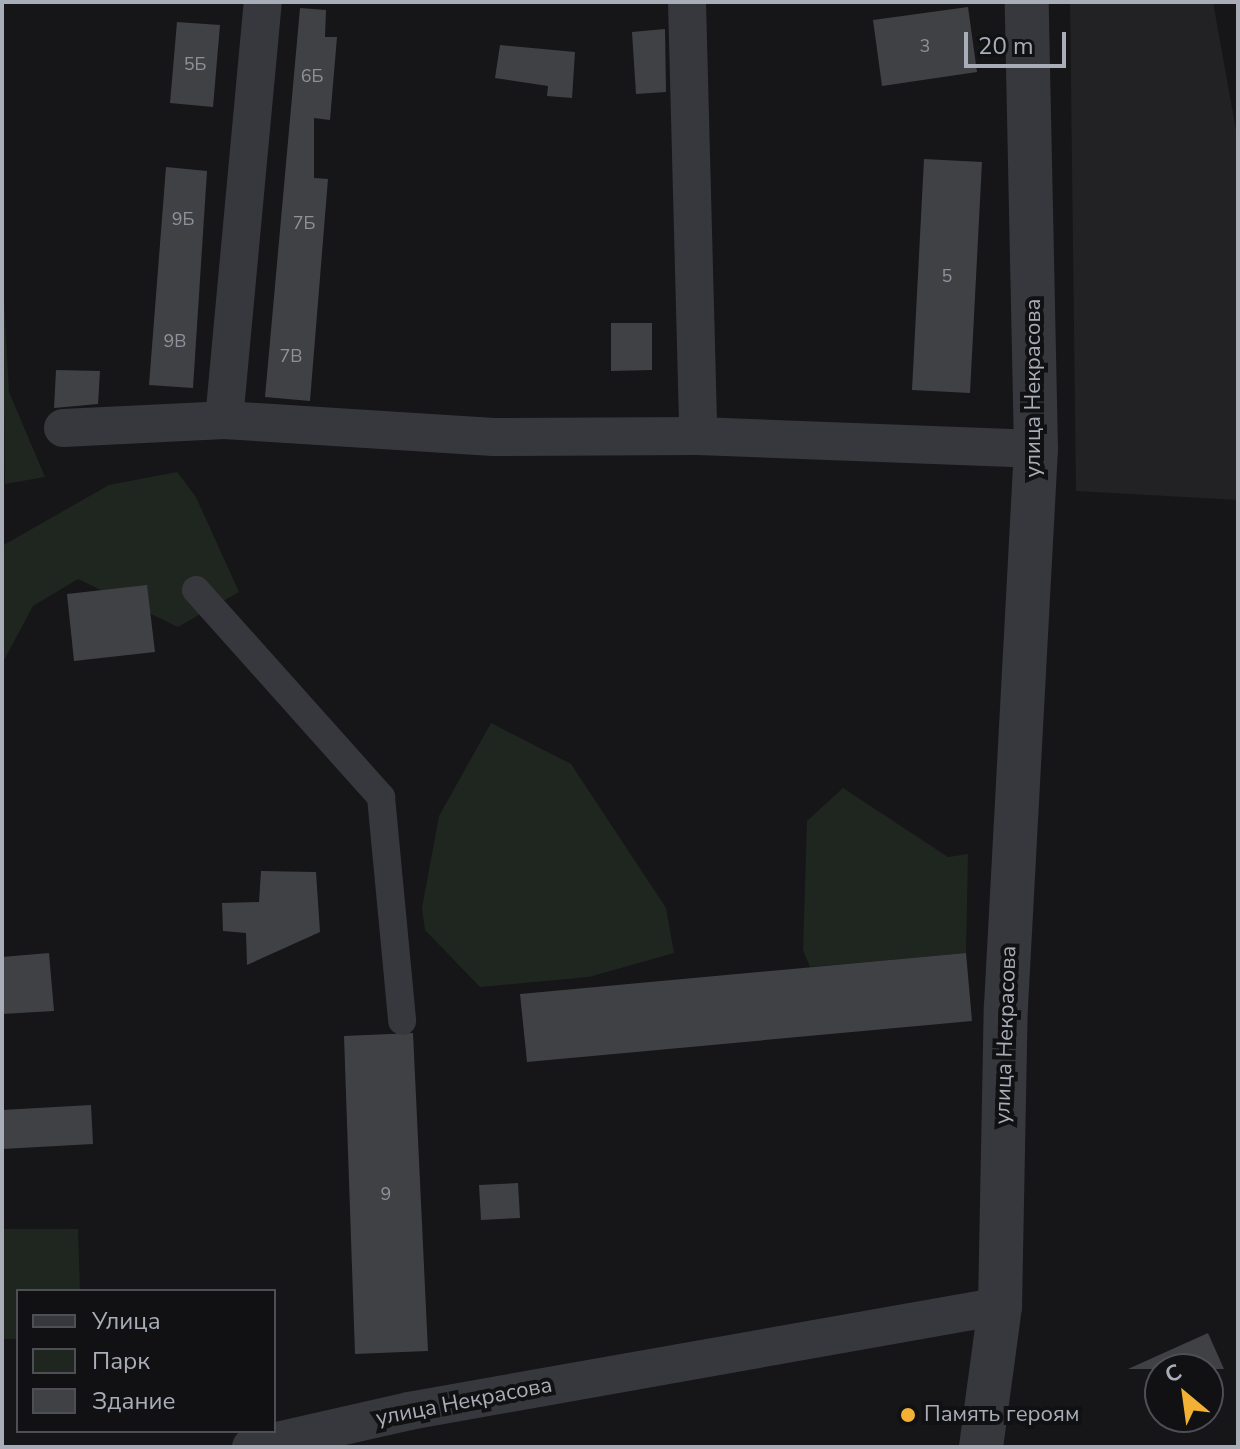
<!DOCTYPE html>
<html>
<head>
<meta charset="utf-8">
<style>
	body { margin:0 }
	#map { position:relative; width:1240px; height:1449px; overflow:hidden; background:#161618; font-family:"Nunito Sans",sans-serif }
	div>[style] { position:absolute }
	[style*='--x'] { left:calc(var(--x)*1px); top:calc(var(--y)*1px); width:calc(var(--w)*1px); rotate:calc(var(--a)*1deg) }
	.built>* { inset:0; background:#222225 }
	.green>* { inset:0; background:#1e261f }
	.building>* { inset:0; background:#404145 }
	.pedestrian>* { height:28px; margin:-14px; padding:0 14px; transform-origin:14px; border-radius:14px; background:#37383d }
	.minor>* { height:38px; margin:-19px; padding:0 19px; transform-origin:19px; border-radius:19px; background:#37383d }
	.tertiary>* { height:44px; margin:-22px; padding:0 22px; transform-origin:22px; border-radius:22px; background:#37383d }
	.dots>* { width:22px; height:22px; translate:-50% -50%; box-sizing:border-box; border:4px solid #111113; border-radius:50% }
	span { translate:-50% -50%; white-space:nowrap; text-align:center; line-height:1.15; -webkit-text-stroke:8px #111113; paint-order:stroke }
	.number-label { font-size:18px; color:#8e929b }
	.number-label span { -webkit-text-stroke-width:0 }
	.street-label { font-size:22px; color:#a8adb8 }
	.poi-label { font-size:22px; color:#a8adb8 }
	.left { translate:0 -50%; text-align:left }
	.frame { position:absolute; inset:0; border:4px solid #a8adb8; pointer-events:none }
	.legend { position:absolute; left:16px; top:1289px; width:260px; height:144px; box-sizing:border-box; background:#111113; border:2px solid #4d4f55; margin:0; padding:10px 14px; list-style:none; font-size:24px; color:#a8adb8 }
	.legend li { display:flex; align-items:center; gap:16px; height:40px }
	.legend b { width:40px; border:2px solid #4d4f55 }
	.north { position:absolute; left:1144px; top:1353px; width:80px; height:80px; box-sizing:border-box; background:#111113; border:2px solid #4d4f55; border-radius:50%; rotate:331deg; font-size:22px; font-weight:700; line-height:32px; text-align:center; color:#a8adb8 }
	.north::after { content:''; display:block; margin:auto; width:28px; height:36px; background:#f2b134; clip-path:polygon(50% 0,100% 100%,50% 72%,0 100%) }
	.scale { position:absolute; left:964px; top:32px; width:102px; height:36px; box-sizing:border-box; border:4px solid #a8adb8; border-top:0; padding-left:10px; font-size:24px; line-height:28px; white-space:nowrap; color:#a8adb8; -webkit-text-stroke:6px #111113; paint-order:stroke }
</style>
</head>
<body>
<div id="map">
	<div class="built">
		<div style="clip-path:polygon(1070px 2px,1213px 2px,1238px 141px,1238px 500px,1076px 491px)"></div>
	</div>
	<div class="green">
		<div style="clip-path:polygon(2px 263px,9px 392px,45px 477px,5px 484px)"></div>
		<div style="clip-path:polygon(177px 472px,196px 497px,239px 592px,178px 627px,78px 579px,33px 606px,2px 664px,2px 546px,109px 485px)"></div>
		<div style="clip-path:polygon(491px 723px,571px 764px,666px 908px,674px 953px,589px 977px,480px 987px,425px 930px,422px 908px,439px 816px)"></div>
		<div style="clip-path:polygon(843px 788px,948px 857px,968px 854px,966px 953px,810px 967px,803px 950px,807px 821px)"></div>
		<div style="clip-path:polygon(2px 1229px,78px 1229px,80px 1291px,18px 1291px,18px 1339px,3px 1339px)"></div>
	</div>
	<div class="building">
		<div style="clip-path:polygon(968px 7px,977px 72px,882px 86px,873px 20px)"></div>
		<div style="clip-path:polygon(300px 8px,326px 10px,325px 37px,337px 37px,330px 120px,314px 118px,314px 178px,328px 179px,310px 401px,265px 397px)"></div>
		<div style="clip-path:polygon(177px 22px,220px 25px,213px 107px,170px 103px)"></div>
		<div style="clip-path:polygon(665px 29px,666px 92px,636px 94px,632px 32px)"></div>
		<div style="clip-path:polygon(500px 45px,575px 52px,572px 98px,547px 96px,548px 86px,495px 78px)"></div>
		<div style="clip-path:polygon(924px 159px,982px 162px,970px 393px,912px 390px)"></div>
		<div style="clip-path:polygon(166px 167px,207px 171px,193px 388px,149px 385px)"></div>
		<div style="clip-path:polygon(611px 323px,652px 323px,652px 370px,611px 371px)"></div>
		<div style="clip-path:polygon(56px 370px,100px 371px,98px 404px,54px 408px)"></div>
		<div style="clip-path:polygon(147px 585px,155px 652px,74px 661px,67px 594px)"></div>
		<div style="clip-path:polygon(261px 871px,316px 872px,320px 932px,247px 965px,246px 933px,223px 931px,222px 903px,259px 902px)"></div>
		<div style="clip-path:polygon(49px 953px,54px 1011px,2px 1014px,2px 957px)"></div>
		<div style="clip-path:polygon(966px 953px,972px 1021px,527px 1062px,520px 994px)"></div>
		<div style="clip-path:polygon(413px 1033px,428px 1351px,355px 1354px,344px 1036px)"></div>
		<div style="clip-path:polygon(91px 1105px,93px 1144px,2px 1149px,2px 1110px)"></div>
		<div style="clip-path:polygon(518px 1183px,520px 1218px,481px 1220px,479px 1185px)"></div>
		<div style="clip-path:polygon(1208px 1333px,1224px 1369px,1128px 1369px)"></div>
	</div>
	<div class="pedestrian">
		<div style="--x:196;--y:590;--w:278;--a:48.2"></div>
		<div style="--x:381;--y:797;--w:225;--a:84.6"></div>
	</div>
	<div class="minor">
		<div style="--x:687;--y:2;--w:434;--a:88.5"></div>
		<div style="--x:224;--y:420;--w:420;--a:-84.7"></div>
		<div style="--x:63;--y:428;--w:161;--a:-2.8"></div>
		<div style="--x:224;--y:420;--w:270;--a:3.6"></div>
		<div style="--x:493;--y:437;--w:205;--a:-0.3"></div>
		<div style="--x:698;--y:436;--w:338;--a:2.2"></div>
		<div style="--x:251;--y:1447;--w:162;--a:-12.8"></div>
		<div style="--x:409;--y:1411;--w:600;--a:-10.07"></div>
	</div>
	<div class="tertiary">
		<div style="--x:981;--y:1447;--w:142;--a:-82.3"></div>
		<div style="--x:1000;--y:1306;--w:300;--a:-88.9"></div>
		<div style="--x:1006;--y:1006;--w:558;--a:-86.92"></div>
		<div style="--x:1036;--y:449;--w:447;--a:-91.2"></div>
	</div>
	<div class="dots">
		<div style="left:908px;top:1415px;background:#f2b134"></div>
	</div>
	<div class="number-label">
		<span style="left:925px;top:46px">3</span>
		<span style="left:195px;top:64px">5Б</span>
		<span style="left:312px;top:76px">6Б</span>
		<span style="left:183px;top:219px">9Б</span>
		<span style="left:304px;top:223px">7Б</span>
		<span style="left:947px;top:276px">5</span>
		<span style="left:175px;top:341px">9В</span>
		<span style="left:291px;top:356px">7В</span>
		<span style="left:386px;top:1194px">9</span>
	</div>
	<div class="street-label">
		<span style="left:1034px;top:388px;rotate:-90deg">улица Некрасова</span>
		<span style="left:1006px;top:1035px;rotate:-88deg">улица Некрасова</span>
		<span style="left:464px;top:1402px;rotate:-11deg">улица Некрасова</span>
	</div>
	<div class="poi-label">
		<span class="left" style="left:924px;top:1415px">Память героям</span>
	</div>
	<div class="frame"></div>
	<ul class="legend">
	<li><b style="height:10px;background:#37383d"></b>Улица</li>
	<li><b style="height:22px;background:#1e261f"></b>Парк</li>
	<li><b style="height:22px;background:#404145"></b>Здание</li>
	</ul>
	<div class="north">С</div>
	<div class="scale">20 m</div>
</div>
</body>
</html>
